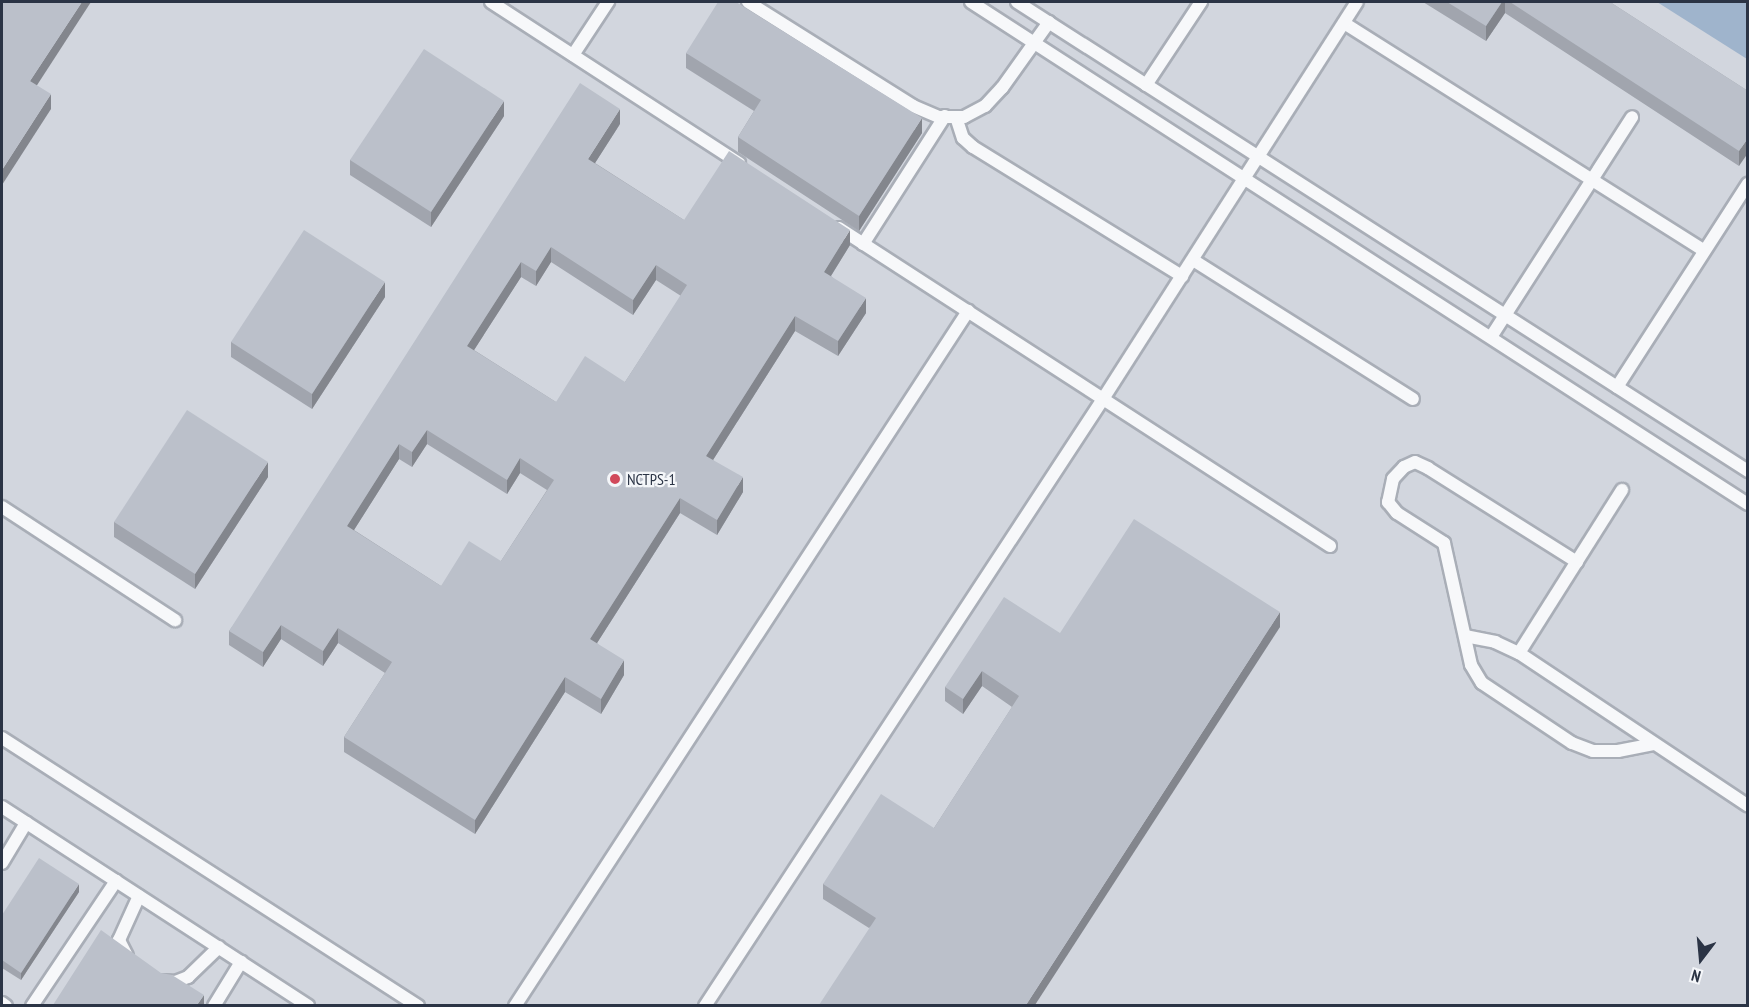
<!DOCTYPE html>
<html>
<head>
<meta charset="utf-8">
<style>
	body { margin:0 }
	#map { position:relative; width:1749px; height:1007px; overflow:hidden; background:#e4e7ec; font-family:"PT Sans Narrow",sans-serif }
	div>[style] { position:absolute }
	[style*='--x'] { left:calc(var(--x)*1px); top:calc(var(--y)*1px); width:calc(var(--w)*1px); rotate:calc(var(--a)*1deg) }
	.built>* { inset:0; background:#d2d6de }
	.water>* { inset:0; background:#9fb4cc }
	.roads { filter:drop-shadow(2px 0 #a9aeb7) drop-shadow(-2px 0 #a9aeb7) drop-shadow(0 2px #a9aeb7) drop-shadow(0 -2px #a9aeb7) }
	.service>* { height:12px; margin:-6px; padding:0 6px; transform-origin:6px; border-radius:6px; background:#f7f8fa }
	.wall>* { inset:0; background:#a1a5ae }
	.shaded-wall>* { inset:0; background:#83868d }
	.building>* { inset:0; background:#bbc0ca }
	.dots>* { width:16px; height:16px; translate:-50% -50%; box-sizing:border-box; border:3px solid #f4f6f9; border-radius:50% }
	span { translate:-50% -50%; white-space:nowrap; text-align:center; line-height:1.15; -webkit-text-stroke:4.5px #f4f6f9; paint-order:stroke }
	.poi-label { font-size:16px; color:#2b3445 }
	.left { translate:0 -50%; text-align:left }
	.frame { position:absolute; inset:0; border:3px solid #2b3445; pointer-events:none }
	.north { position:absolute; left:1671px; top:929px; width:60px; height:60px; -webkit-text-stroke:4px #f4f6f9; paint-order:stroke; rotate:196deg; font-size:16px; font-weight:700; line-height:24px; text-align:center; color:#2b3445 }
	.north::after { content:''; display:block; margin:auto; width:21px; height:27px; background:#2b3445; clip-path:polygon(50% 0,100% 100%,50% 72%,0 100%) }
</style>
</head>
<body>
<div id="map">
	<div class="built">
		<div style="clip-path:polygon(2px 2px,1747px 2px,1747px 1005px,2px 1005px)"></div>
	</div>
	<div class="water">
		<div style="clip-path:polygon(1657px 2px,1747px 2px,1747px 59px)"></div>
	</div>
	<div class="roads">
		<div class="service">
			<div style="--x:491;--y:2;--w:296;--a:33"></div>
			<div style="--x:748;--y:2;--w:195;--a:32.2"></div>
			<div style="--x:913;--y:106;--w:28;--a:23"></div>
			<div style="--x:939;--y:117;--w:25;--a:0"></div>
			<div style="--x:964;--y:117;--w:24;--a:-28"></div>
			<div style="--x:985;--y:106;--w:25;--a:-47"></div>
			<div style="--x:1002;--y:88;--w:81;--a:-54.5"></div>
			<div style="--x:971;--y:2;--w:925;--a:32.87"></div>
			<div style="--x:1017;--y:2;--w:869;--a:32.68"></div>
			<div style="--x:1344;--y:23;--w:426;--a:32.3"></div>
			<div style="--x:573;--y:55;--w:64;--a:-56.6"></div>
			<div style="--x:1146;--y:85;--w:100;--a:-56.5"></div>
			<div style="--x:956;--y:117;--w:22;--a:72"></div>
			<div style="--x:963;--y:138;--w:13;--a:42"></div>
			<div style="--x:973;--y:147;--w:246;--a:31.7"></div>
			<div style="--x:839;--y:228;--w:585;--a:32.93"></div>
			<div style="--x:863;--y:244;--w:152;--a:-57.4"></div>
			<div style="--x:1193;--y:260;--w:260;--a:32.3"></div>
			<div style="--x:1491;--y:337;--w:261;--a:-57.3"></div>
			<div style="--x:1617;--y:387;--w:242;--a:-57.2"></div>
			<div style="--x:2;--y:507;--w:207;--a:33.2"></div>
			<div style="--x:1577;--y:562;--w:176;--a:-147.8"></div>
			<div style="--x:1428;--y:468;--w:14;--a:-155"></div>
			<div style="--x:1415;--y:462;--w:12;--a:156"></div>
			<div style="--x:1404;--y:467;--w:16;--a:133"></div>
			<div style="--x:1393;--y:479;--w:24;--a:102"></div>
			<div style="--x:1388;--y:502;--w:14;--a:51"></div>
			<div style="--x:1397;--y:513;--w:56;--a:32.6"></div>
			<div style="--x:1444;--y:543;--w:125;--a:77.5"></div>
			<div style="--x:1471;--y:665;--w:21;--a:59"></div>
			<div style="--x:1482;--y:683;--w:108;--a:33.7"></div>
			<div style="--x:1572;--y:743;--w:22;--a:21"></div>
			<div style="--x:1593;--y:751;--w:25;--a:0"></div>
			<div style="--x:1618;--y:751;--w:36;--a:-11"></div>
			<div style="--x:1465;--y:636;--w:31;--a:11"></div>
			<div style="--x:1495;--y:642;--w:26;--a:25"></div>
			<div style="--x:1519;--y:653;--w:275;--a:33.7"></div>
			<div style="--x:1519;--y:653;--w:193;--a:-57.7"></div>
			<div style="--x:2;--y:738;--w:495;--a:32.8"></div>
			<div style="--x:2;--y:807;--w:365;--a:33"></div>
			<div style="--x:2;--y:863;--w:47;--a:-59"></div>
			<div style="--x:127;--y:956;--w:18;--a:-117"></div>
			<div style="--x:119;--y:940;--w:48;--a:-65.6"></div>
			<div style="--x:164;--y:981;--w:11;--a:5"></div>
			<div style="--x:175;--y:982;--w:14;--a:-21"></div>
			<div style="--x:188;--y:977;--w:43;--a:-44.1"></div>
			<div style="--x:2;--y:1003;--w:5;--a:37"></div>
			<div style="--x:32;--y:1006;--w:151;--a:-56.1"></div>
			<div style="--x:214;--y:1006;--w:52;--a:-58.5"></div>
			<div style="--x:515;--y:1006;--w:830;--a:-56.9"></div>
			<div style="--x:705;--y:1006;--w:726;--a:-56.75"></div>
			<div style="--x:1103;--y:399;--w:471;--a:-57.4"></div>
		</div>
	</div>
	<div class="wall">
		<div style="clip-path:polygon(1423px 2px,1610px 2px,1748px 91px,1739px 166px,1505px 13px,1486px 41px)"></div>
		<div style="clip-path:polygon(686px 53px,922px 133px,859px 231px,738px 152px,738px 137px,754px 111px,686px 68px)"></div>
		<div style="clip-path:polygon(504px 116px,431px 227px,350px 175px,350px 160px)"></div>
		<div style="clip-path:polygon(evenodd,620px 124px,595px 163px,684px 220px,850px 245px,831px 276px,866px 313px,838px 356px,795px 331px,713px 460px,743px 492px,717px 535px,680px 513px,597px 643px,624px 675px,601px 714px,565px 692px,475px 834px,344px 752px,344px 737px,385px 673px,338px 643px,323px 666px,281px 639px,263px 667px,229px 645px,229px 631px,620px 124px,551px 262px,633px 315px,656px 280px,681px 296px,625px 382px,556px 402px,474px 350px,521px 277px,536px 286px,551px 262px,620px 124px,427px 444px,507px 494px,520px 473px,547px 490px,501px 561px,441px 586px,354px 530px,399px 459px,412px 467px,427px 444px)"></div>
		<div style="clip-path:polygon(385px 297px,312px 409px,231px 357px,231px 342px)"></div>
		<div style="clip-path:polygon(268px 477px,195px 589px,114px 537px,114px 522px)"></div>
		<div style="clip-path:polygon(1280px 627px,869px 928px,823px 899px,823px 884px,934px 828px,1012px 707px,982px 686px,963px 714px,945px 701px,945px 687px,1060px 633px)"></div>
		<div style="clip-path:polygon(79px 892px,21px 980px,2px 968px,2px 915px)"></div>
	</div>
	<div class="shaded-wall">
		<div style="clip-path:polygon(82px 2px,91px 2px,30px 96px,30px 81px)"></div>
		<div style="clip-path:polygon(1502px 2px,1505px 2px,1505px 13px,1486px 41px,1486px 26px)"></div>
		<div style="clip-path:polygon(51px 94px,51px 109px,2px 185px,2px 170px)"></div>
		<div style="clip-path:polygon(504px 101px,504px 116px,431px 227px,431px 212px)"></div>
		<div style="clip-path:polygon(620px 109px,620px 124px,588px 174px,588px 159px)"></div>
		<div style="clip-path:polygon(922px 118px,922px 133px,859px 231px,859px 216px)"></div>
		<div style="clip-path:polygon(1748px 138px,1748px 153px,1739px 166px,1739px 151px)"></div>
		<div style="clip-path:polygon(850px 230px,850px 245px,824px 287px,824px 272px)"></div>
		<div style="clip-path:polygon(551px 247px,551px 262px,536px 286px,536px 271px)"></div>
		<div style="clip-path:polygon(521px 262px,521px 277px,467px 361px,467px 346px)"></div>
		<div style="clip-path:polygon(656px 265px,656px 280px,633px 315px,633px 300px)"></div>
		<div style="clip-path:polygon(385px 282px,385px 297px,312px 409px,312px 394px)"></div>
		<div style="clip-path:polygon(866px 298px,866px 313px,838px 356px,838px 341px)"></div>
		<div style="clip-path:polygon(795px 316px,795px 331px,706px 471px,706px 456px)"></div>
		<div style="clip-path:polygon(427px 430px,427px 444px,412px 467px,412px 452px)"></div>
		<div style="clip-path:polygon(399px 444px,399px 459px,347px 541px,347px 526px)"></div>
		<div style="clip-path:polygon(520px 458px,520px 473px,507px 494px,507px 480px)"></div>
		<div style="clip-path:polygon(268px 462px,268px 477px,195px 589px,195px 574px)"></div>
		<div style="clip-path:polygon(743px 477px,743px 492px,717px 535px,717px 520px)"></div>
		<div style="clip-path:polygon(680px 498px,680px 513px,590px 654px,590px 639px)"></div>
		<div style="clip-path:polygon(1280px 612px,1280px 627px,1035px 1005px,1026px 1005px)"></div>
		<div style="clip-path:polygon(281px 625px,281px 639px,263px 667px,263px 652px)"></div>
		<div style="clip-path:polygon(338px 628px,338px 643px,323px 666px,323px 651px)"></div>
		<div style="clip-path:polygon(624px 660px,624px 675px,601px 714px,601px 699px)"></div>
		<div style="clip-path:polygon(982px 671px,982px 686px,963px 714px,963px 699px)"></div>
		<div style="clip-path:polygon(565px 677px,565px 692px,475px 834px,475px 820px)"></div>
		<div style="clip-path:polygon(79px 884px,79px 892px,21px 980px,21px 973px)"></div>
		<div style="clip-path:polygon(204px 995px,204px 1005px,197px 1005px)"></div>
	</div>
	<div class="building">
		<div style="clip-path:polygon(2px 2px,82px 2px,30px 81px,51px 94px,2px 170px)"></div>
		<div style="clip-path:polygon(718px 2px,736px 2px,922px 118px,859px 216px,738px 137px,761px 100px,686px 53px)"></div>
		<div style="clip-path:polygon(1447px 2px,1502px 2px,1486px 26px)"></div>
		<div style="clip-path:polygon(1510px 2px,1610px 2px,1748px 91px,1748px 138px,1739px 151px)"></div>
		<div style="clip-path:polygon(424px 49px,504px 101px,431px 212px,350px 160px)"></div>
		<div style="clip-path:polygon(evenodd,580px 83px,620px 109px,588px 159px,684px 220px,729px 151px,850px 230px,824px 272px,866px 298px,838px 341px,795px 316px,706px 456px,743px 477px,717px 520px,680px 498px,590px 639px,624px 660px,601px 699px,565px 677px,475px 820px,344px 737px,392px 662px,338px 628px,323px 651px,281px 625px,263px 652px,229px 631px,580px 83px,551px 247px,633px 300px,656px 265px,687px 285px,625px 382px,585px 356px,556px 402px,467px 346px,521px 262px,536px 271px,551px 247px,580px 83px,427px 430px,507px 480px,520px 458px,554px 480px,501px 561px,469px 541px,441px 586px,347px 526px,399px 444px,412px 452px,427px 430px)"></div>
		<div style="clip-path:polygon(304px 230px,385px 282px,312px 394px,231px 342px)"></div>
		<div style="clip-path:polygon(187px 410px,268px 462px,195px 574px,114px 522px)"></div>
		<div style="clip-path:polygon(1134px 519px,1280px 612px,1026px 1005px,819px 1005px,876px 918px,823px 884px,881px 794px,934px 828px,1019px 696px,982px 671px,963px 699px,945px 687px,1004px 597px,1060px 633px)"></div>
		<div style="clip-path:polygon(39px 858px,79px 884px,21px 973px,2px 960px,2px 915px)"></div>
		<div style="clip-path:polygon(101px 930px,161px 973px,172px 975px,204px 995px,197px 1005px,53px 1005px)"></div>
	</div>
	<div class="dots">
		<div style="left:615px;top:479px;background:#d1495b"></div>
	</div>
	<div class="poi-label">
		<span class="left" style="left:627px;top:479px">NCTPS-1</span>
	</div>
	<div class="frame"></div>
	<div class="north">N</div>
</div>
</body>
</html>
